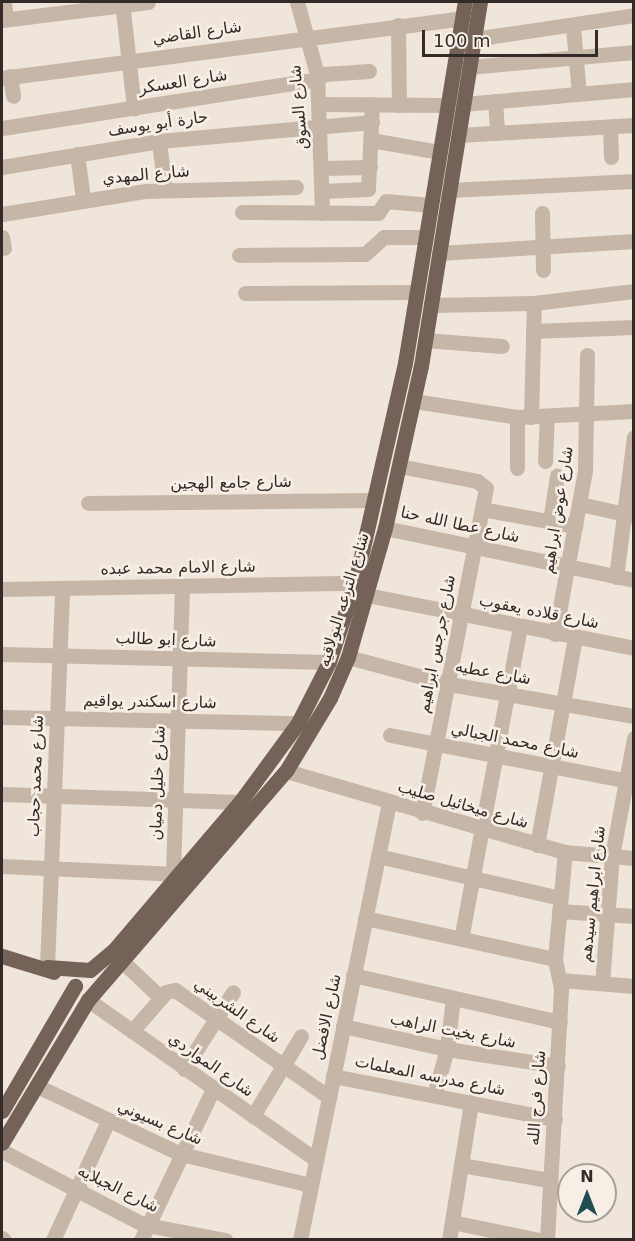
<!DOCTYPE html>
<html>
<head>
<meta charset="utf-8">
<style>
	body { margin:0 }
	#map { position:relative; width:635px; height:1241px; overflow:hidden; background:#efe5da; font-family:"DejaVu Sans",Vazirmatn,sans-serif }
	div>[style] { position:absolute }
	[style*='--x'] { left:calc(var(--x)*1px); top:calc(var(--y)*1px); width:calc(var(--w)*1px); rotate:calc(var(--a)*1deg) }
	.minor>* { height:15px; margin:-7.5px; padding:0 7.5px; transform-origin:7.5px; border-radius:7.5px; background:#c6b6a7 }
	.major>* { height:15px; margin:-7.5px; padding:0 7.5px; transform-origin:7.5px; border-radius:7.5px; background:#746259 }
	span { translate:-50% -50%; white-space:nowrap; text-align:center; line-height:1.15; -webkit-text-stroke:5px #f7efe5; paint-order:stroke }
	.street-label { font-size:16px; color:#332b27 }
	.frame { position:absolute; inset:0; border:3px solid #332b27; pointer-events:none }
	.north { position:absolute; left:557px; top:1163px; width:60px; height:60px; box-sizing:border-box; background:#f7efe5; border:2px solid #a9a199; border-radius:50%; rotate:0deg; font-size:16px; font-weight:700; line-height:24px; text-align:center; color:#332b27 }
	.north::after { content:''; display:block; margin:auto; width:21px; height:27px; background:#204d51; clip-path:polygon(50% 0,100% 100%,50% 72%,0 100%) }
	.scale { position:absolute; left:422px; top:30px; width:176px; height:27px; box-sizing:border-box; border:3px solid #332b27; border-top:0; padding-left:8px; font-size:18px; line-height:21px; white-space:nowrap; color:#332b27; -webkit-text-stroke:4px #f7efe5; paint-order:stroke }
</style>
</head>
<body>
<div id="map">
	<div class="minor">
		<div style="--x:4;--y:2;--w:17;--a:83"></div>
		<div style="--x:122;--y:2;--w:107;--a:83.5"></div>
		<div style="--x:297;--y:2;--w:75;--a:74.5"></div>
		<div style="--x:317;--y:74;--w:139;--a:87.9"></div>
		<div style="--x:2;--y:20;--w:147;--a:-7"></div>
		<div style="--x:398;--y:25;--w:80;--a:89.3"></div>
		<div style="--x:573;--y:27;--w:67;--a:84.9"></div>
		<div style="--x:474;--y:39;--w:162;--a:-8.5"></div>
		<div style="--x:469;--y:67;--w:166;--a:-5.2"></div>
		<div style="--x:10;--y:76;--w:20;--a:81"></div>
		<div style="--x:2;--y:78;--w:464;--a:-7.4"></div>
		<div style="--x:495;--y:101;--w:32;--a:86"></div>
		<div style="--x:320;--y:104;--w:127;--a:0.5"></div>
		<div style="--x:463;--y:104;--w:172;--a:-5"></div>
		<div style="--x:610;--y:127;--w:30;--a:88"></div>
		<div style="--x:2;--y:128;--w:320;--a:-8.8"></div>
		<div style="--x:318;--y:79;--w:8;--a:-40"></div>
		<div style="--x:324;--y:74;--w:45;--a:-3.8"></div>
		<div style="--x:459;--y:135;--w:175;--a:-3.3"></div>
		<div style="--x:371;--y:140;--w:70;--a:9.9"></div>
		<div style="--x:159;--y:141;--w:49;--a:83"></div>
		<div style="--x:77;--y:154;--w:45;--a:82.4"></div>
		<div style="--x:2;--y:167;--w:159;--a:-9.4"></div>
		<div style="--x:159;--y:141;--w:214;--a:-5.1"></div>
		<div style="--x:322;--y:168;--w:48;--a:-1.2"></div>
		<div style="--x:450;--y:190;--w:184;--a:-2.8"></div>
		<div style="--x:322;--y:191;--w:46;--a:-2.5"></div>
		<div style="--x:368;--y:189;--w:85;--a:-87.3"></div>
		<div style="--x:242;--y:212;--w:136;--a:0.4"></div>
		<div style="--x:378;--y:213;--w:14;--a:-56"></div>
		<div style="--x:386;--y:201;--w:45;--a:5.1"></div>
		<div style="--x:542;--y:213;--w:57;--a:89"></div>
		<div style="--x:2;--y:214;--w:146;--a:-9.1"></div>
		<div style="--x:146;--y:191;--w:150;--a:-1.5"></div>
		<div style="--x:2;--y:237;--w:11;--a:80"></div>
		<div style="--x:439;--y:253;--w:195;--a:-3.5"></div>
		<div style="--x:239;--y:255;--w:126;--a:-0.5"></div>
		<div style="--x:365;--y:254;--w:25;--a:-42"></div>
		<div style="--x:384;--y:237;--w:42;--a:0"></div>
		<div style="--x:245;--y:293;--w:171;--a:-0.3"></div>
		<div style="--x:431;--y:305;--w:103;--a:-1.1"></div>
		<div style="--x:534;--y:303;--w:101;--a:-6.8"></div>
		<div style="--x:533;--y:331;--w:101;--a:-2.3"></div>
		<div style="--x:425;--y:340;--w:77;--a:4.5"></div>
		<div style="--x:414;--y:401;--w:104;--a:8.8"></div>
		<div style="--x:517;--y:417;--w:117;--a:-2.9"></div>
		<div style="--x:517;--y:417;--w:51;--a:90"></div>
		<div style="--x:531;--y:417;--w:114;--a:-88.5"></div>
		<div style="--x:545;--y:461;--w:45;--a:-87.5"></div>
		<div style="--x:399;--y:466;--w:79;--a:10.9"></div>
		<div style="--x:477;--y:481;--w:11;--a:38"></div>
		<div style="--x:486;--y:488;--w:331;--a:101.1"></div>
		<div style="--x:88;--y:503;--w:286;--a:-0.6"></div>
		<div style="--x:580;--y:504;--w:55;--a:12.5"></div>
		<div style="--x:482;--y:509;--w:95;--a:10.4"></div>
		<div style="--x:550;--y:521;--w:46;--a:-81.2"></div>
		<div style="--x:385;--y:528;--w:254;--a:11.8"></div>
		<div style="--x:616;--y:577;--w:141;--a:-82.7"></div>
		<div style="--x:2;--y:589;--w:353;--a:-1"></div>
		<div style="--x:367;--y:595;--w:272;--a:11.2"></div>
		<div style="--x:555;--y:634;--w:167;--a:-79.6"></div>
		<div style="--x:585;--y:470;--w:115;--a:-89"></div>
		<div style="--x:2;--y:654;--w:327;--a:1.4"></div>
		<div style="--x:348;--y:657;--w:105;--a:15"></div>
		<div style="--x:449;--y:684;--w:188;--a:9.8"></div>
		<div style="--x:2;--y:717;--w:296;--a:1.2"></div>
		<div style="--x:390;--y:735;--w:248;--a:10.9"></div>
		<div style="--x:286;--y:771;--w:291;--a:16.2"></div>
		<div style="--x:565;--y:852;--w:69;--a:5"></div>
		<div style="--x:2;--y:794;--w:238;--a:1.9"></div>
		<div style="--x:537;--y:845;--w:210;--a:-79.6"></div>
		<div style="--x:378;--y:856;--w:187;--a:13"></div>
		<div style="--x:2;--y:866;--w:179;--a:2.6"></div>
		<div style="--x:173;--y:874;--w:288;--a:-88.2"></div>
		<div style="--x:559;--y:911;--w:75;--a:3.8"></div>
		<div style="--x:365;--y:918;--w:194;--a:12.2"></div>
		<div style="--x:461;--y:939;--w:318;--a:-79.3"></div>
		<div style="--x:123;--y:962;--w:52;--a:43.5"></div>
		<div style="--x:47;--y:967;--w:379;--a:-87.7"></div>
		<div style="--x:353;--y:975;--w:212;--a:12.8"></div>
		<div style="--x:560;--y:980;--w:74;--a:4.6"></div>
		<div style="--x:602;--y:983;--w:127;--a:-85.5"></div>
		<div style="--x:612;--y:856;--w:120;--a:-79.4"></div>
		<div style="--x:88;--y:1000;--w:276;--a:35"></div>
		<div style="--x:343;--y:1026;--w:107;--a:12.5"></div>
		<div style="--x:447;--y:1049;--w:112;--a:8.7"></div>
		<div style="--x:132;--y:1031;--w:52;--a:-48.9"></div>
		<div style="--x:166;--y:992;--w:9;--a:-13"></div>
		<div style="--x:175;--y:990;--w:188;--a:34.8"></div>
		<div style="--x:184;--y:1069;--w:91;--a:-57.5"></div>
		<div style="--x:333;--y:1076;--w:226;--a:11"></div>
		<div style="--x:37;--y:1086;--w:159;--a:25.3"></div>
		<div style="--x:181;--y:1154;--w:133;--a:13.5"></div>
		<div style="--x:434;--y:1095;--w:48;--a:-74.2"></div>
		<div style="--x:447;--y:1049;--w:51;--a:-83.3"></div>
		<div style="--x:253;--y:1116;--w:93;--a:-59"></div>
		<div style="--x:2;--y:1151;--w:158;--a:27.5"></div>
		<div style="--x:142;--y:1224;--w:85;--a:10.9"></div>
		<div style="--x:461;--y:1165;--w:89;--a:9.7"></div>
		<div style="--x:452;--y:1222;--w:89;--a:11.7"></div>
		<div style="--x:2;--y:1238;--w:3;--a:45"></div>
		<div style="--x:53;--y:1240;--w:131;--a:-65.2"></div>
		<div style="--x:141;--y:1240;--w:167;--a:-64.5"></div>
		<div style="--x:300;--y:1240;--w:447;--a:-78.5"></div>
		<div style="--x:449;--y:1240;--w:140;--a:-80.9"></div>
		<div style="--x:547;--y:1240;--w:252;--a:-86.8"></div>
		<div style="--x:561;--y:988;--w:30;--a:-102"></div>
		<div style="--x:555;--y:959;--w:107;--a:-84.7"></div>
	</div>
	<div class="major">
		<div style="--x:2;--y:956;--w:54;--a:17.1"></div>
		<div style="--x:47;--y:967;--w:43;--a:4"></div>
		<div style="--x:90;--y:970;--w:30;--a:-40"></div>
		<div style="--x:113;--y:951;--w:196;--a:-49.6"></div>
		<div style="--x:240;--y:802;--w:98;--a:-53.7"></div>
		<div style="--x:298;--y:723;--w:68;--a:-63.1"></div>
		<div style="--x:329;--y:662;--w:83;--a:-71.8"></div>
		<div style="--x:355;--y:583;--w:226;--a:-77.2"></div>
		<div style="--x:405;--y:363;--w:366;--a:-80.6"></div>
		<div style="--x:2;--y:1111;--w:145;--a:-59.7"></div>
		<div style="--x:2;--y:1143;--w:167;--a:-59"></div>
		<div style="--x:88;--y:1000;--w:303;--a:-49.2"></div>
		<div style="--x:286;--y:771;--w:85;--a:-58.9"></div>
		<div style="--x:330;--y:698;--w:45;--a:-66.3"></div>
		<div style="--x:348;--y:657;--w:134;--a:-74"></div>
		<div style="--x:385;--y:528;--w:166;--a:-77.5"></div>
		<div style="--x:421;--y:366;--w:369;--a:-80.8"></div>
	</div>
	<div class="street-label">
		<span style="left:197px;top:33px;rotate:-8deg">شارع القاضي</span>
		<span style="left:183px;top:82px;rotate:-9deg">شارع العسكر</span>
		<span style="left:299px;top:107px;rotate:-95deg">شارع السوق</span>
		<span style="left:158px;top:124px;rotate:-8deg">حارة أبو يوسف</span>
		<span style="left:146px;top:175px;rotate:-5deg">شارع المهدي</span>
		<span style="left:231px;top:483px;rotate:-1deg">شارع جامع الهجين</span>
		<span style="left:558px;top:510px;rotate:-81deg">شارع عوض ابراهيم</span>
		<span style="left:460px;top:525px;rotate:12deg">شارع عطا الله حنا</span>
		<span style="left:178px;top:568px;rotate:-1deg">شارع الامام محمد عبده</span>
		<span style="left:344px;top:600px;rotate:-73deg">شارع الترعه البولاقيه</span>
		<span style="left:539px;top:612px;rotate:11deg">شارع قلاده يعقوب</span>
		<span style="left:166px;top:640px;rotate:2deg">شارع ابو طالب</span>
		<span style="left:437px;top:644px;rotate:-79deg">شارع جرجس ابراهيم</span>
		<span style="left:493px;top:673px;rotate:10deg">شارع عطيه</span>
		<span style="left:150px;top:702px;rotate:1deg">شارع اسكندر يواقيم</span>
		<span style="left:515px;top:741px;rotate:11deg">شارع محمد الجبالي</span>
		<span style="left:36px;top:776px;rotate:-88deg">شارع محمد حجاب</span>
		<span style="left:158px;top:783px;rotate:-88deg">شارع خليل دميان</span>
		<span style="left:463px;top:805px;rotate:16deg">شارع ميخائيل صليب</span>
		<span style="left:593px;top:894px;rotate:-84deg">شارع ابراهيم سيدهم</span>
		<span style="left:237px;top:1011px;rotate:35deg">شارع الشربيني</span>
		<span style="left:327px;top:1017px;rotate:-78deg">شارع الافضل</span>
		<span style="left:453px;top:1031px;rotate:11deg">شارع بخيت الراهب</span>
		<span style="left:211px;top:1065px;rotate:35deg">شارع المواردي</span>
		<span style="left:430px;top:1076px;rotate:11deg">شارع مدرسه المعلمات</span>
		<span style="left:537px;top:1098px;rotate:-86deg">شارع فرج الله</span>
		<span style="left:160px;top:1123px;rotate:23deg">شارع بسيوني</span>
		<span style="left:118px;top:1189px;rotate:26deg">شارع الجبلايه</span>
	</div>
	<div class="frame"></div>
	<div class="north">N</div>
	<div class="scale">100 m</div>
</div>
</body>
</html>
